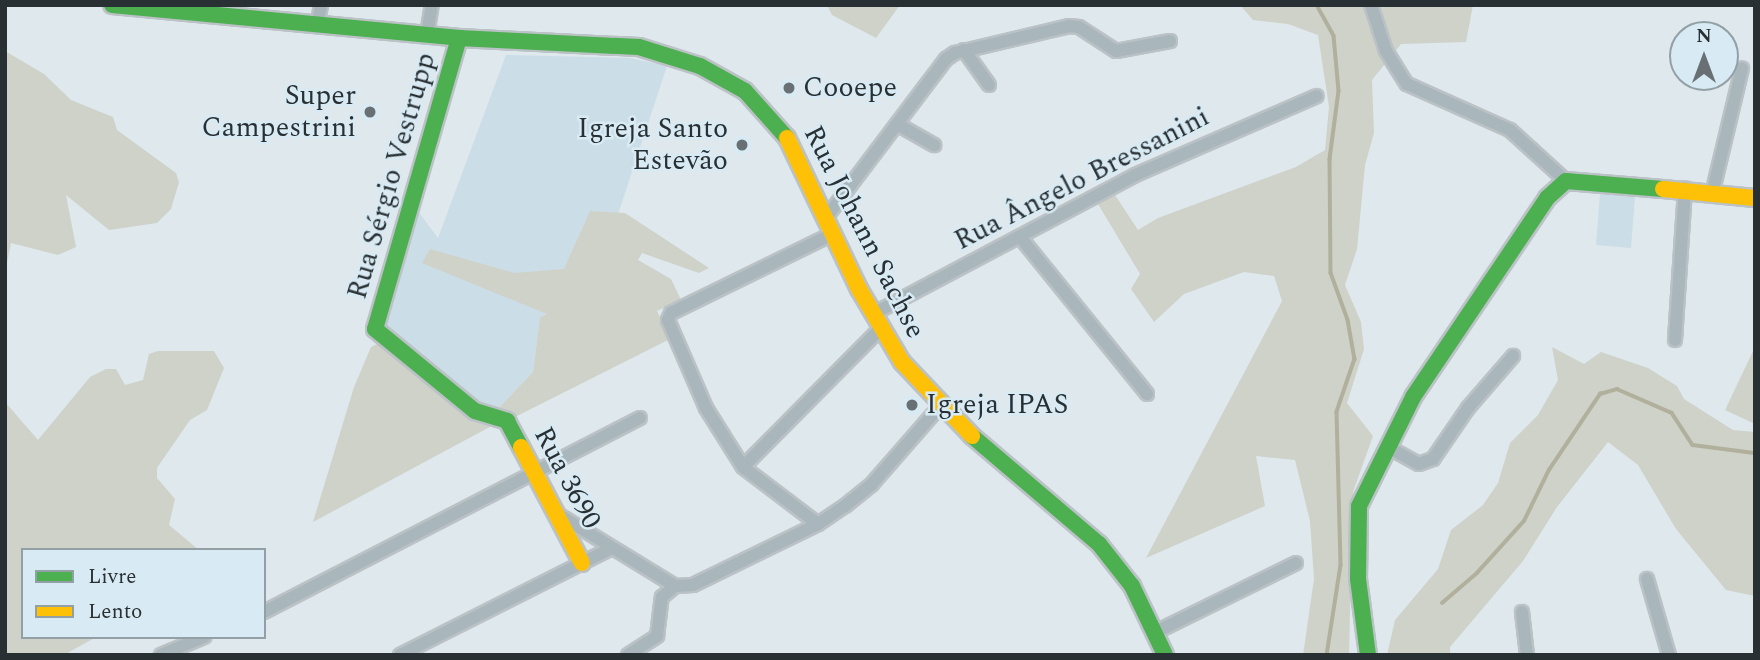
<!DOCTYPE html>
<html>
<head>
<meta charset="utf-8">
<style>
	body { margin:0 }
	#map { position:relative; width:1760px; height:660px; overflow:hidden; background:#dee8ed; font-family:Spectral,serif }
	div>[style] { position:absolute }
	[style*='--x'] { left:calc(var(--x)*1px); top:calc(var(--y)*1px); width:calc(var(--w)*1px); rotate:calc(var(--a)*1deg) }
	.built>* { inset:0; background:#cbdde7 }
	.green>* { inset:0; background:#cfd2c8 }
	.stream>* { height:3.5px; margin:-1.75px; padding:0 1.75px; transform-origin:1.75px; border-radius:1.75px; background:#b0b09c }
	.roads { filter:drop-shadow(2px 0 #bbc2c6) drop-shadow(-2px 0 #bbc2c6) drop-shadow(0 2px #bbc2c6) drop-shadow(0 -2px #bbc2c6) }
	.street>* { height:12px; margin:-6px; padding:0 6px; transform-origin:6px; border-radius:6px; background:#a9b6bc }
	.fast>* { height:16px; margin:-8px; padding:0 8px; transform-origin:8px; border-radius:8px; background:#4caf50 }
	.slow>* { height:16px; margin:-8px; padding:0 8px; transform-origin:8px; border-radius:8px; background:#ffc107 }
	.dots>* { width:19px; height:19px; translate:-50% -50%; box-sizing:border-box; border:4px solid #d8eaf3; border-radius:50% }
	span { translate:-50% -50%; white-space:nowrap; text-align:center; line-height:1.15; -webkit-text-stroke:5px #d8eaf3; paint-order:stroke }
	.poi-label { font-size:28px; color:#293033 }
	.left { translate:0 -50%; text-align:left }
	.right { translate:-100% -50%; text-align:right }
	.street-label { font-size:28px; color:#293033 }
	.frame { position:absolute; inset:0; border:7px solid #293033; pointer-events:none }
	.legend { position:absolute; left:21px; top:548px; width:245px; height:91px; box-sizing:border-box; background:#d8eaf3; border:2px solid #92a0a6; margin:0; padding:9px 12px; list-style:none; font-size:21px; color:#293033 }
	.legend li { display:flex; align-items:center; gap:14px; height:35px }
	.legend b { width:35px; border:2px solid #92a0a6 }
	.north { position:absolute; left:1669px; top:21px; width:70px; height:70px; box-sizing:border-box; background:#d8eaf3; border:2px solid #92a0a6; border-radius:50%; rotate:0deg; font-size:19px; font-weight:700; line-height:28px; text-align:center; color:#293033 }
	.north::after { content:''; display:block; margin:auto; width:24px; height:32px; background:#687074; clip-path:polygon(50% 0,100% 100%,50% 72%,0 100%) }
</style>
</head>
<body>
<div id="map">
	<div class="built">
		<div style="clip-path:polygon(506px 55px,630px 58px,667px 66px,592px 293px,540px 317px,533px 372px,496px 411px,476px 406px,385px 326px,417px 210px,438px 238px)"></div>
		<div style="clip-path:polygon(1600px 193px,1635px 196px,1631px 248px,1596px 245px)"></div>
	</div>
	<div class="green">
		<div style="clip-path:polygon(827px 5px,900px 5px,876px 38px,832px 15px)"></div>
		<div style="clip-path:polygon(1240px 5px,1473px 5px,1466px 42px,1401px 44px,1372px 80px,1374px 133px,1365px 165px,1357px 249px,1345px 285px,1361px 322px,1364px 349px,1347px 403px,1373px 436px,1353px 492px,1349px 655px,1303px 655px,1314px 579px,1310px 521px,1295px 460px,1256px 456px,1265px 506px,1146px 558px,1282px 301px,1274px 276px,1244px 272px,1184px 294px,1154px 322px,1131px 289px,1140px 274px,1098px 204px,1115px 195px,1138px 230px,1158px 218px,1296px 167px,1325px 150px,1329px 107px,1318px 35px,1288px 24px,1253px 20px)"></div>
		<div style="clip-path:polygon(5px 51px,44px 74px,71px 100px,113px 117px,117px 130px,176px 173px,179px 182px,171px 209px,157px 223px,109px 230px,66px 195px,76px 247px,58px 255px,11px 243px,5px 273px)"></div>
		<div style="clip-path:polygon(590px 211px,625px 213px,709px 268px,699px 273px,642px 253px,638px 260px,671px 279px,681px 300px,657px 311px,670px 339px,515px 417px,496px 411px,533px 372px,540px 317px,547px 314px,422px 263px,430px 249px,514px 273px,564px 269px)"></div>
		<div style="clip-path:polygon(379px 343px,450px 400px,499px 422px,313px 522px,354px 387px,371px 347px)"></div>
		<div style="clip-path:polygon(1552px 347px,1584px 364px,1601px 352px,1648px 368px,1677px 386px,1684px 399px,1733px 430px,1755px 432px,1755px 596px,1726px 590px,1676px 529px,1638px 465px,1608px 442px,1557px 507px,1523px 561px,1450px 647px,1450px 655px,1387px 655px,1395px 620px,1438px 569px,1451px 530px,1483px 505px,1498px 483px,1510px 443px,1538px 415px,1558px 380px)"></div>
		<div style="clip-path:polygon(1754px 349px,1755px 349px,1755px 424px,1725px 410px)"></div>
		<div style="clip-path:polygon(158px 351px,214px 351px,224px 368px,207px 410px,190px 420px,157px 468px,157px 478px,175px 499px,169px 525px,199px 550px,23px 550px,23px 637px,96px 637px,64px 655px,5px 655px,5px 402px,38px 440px,90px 377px,106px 369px,116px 369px,125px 385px,143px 380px,149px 354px)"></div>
	</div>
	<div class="stream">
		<div style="--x:1317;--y:5;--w:35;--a:61"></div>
		<div style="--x:1334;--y:36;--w:55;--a:84.8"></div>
		<div style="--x:1339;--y:91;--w:69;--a:97.5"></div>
		<div style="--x:1330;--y:159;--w:114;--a:89.5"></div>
		<div style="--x:1331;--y:273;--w:50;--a:70.1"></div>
		<div style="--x:1348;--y:320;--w:40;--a:80"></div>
		<div style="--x:1355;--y:359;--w:56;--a:108.8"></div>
		<div style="--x:1337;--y:412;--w:153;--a:88.5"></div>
		<div style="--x:1341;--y:565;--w:91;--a:98.8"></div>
		<div style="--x:1442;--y:603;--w:46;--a:-40.6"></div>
		<div style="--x:1477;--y:573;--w:70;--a:-47.9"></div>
		<div style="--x:1524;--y:521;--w:57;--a:-63.9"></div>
		<div style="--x:1549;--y:470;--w:92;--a:-56.1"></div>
		<div style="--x:1600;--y:394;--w:18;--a:-16"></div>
		<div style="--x:1617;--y:389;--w:60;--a:23.6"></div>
		<div style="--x:1672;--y:413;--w:38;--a:57"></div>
		<div style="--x:1693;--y:445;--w:63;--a:7.4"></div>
	</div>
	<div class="roads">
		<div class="street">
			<div style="--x:1371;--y:5;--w:48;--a:71.9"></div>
			<div style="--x:1386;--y:51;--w:39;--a:58"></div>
			<div style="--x:1407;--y:84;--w:113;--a:24.1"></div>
			<div style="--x:1510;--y:130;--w:76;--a:42.3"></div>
			<div style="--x:318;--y:22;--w:17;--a:-80"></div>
			<div style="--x:427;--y:35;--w:30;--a:-81"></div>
			<div style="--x:964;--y:50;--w:43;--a:54.5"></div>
			<div style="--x:897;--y:124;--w:43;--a:29.6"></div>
			<div style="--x:1713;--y:190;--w:125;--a:-76.6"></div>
			<div style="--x:825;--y:219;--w:201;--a:-52.9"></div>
			<div style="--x:946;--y:59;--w:11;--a:-34"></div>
			<div style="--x:955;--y:53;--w:117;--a:-13.3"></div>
			<div style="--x:1069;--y:26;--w:10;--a:6"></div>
			<div style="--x:1079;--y:27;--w:44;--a:33"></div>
			<div style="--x:1116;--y:51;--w:55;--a:-10.5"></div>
			<div style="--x:1020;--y:237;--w:202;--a:51"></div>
			<div style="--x:873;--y:314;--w:297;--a:-27.9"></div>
			<div style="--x:1135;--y:175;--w:198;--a:-23.5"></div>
			<div style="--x:1675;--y:340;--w:152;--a:-86.2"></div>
			<div style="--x:1388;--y:447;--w:35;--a:29"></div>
			<div style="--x:1419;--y:464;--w:15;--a:-20"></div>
			<div style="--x:1433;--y:459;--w:62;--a:-55.5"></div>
			<div style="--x:1468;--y:408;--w:69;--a:-49.1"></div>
			<div style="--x:743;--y:467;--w:194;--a:-45.2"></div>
			<div style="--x:556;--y:513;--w:140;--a:31.5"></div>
			<div style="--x:818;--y:524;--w:94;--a:-142.8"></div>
			<div style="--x:743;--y:467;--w:70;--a:-122.1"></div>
			<div style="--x:706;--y:408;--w:96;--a:-113.4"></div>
			<div style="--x:668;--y:320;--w:8;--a:-67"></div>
			<div style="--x:671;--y:313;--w:179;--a:-26.1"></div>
			<div style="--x:1647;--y:579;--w:79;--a:73.9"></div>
			<div style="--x:675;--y:586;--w:18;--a:-3"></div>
			<div style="--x:693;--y:585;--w:139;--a:-26"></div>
			<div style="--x:818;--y:524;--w:32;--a:-34"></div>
			<div style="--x:845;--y:506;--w:35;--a:-39"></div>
			<div style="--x:872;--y:484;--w:103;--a:-48.9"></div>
			<div style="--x:264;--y:612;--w:423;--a:-27.3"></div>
			<div style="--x:1522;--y:612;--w:43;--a:83.4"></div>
			<div style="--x:1156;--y:632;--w:156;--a:-26.2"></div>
			<div style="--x:161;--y:655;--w:47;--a:-22.7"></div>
			<div style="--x:400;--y:655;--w:237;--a:-26.8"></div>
			<div style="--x:628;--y:655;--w:35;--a:-33"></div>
			<div style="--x:657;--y:636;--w:39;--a:-83"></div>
			<div style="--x:662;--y:597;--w:17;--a:-40"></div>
		</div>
		<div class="fast">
			<div style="--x:112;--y:5;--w:349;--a:5.4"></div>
			<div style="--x:459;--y:38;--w:180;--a:2.9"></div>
			<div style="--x:639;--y:47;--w:64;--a:17.3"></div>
			<div style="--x:700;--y:66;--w:51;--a:29.1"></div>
			<div style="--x:745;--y:91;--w:63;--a:48.2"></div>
			<div style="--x:459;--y:38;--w:303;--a:106.1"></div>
			<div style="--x:375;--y:329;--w:129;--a:39.4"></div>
			<div style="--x:475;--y:411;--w:34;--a:17"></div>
			<div style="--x:507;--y:421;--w:30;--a:62"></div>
			<div style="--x:972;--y:436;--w:167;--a:40.4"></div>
			<div style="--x:1099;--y:544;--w:53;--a:51.8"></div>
			<div style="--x:1132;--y:586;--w:76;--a:64.4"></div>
			<div style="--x:1368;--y:655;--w:77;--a:-97.5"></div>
			<div style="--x:1358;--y:579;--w:73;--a:-89.2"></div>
			<div style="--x:1359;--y:506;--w:122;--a:-63.6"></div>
			<div style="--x:1413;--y:397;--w:240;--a:-56"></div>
			<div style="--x:1547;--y:198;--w:25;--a:-42"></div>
			<div style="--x:1566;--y:181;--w:97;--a:4.7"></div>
		</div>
		<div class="slow">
			<div style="--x:787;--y:138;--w:167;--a:64.5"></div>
			<div style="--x:859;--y:289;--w:85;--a:59.5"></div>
			<div style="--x:902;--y:362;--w:102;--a:46.6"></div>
			<div style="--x:1663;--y:189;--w:92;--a:5.6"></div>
			<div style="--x:521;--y:447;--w:131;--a:62.3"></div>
		</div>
	</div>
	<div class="dots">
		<div style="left:789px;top:88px;background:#687074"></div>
		<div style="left:370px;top:112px;background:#687074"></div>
		<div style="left:742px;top:145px;background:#687074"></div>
		<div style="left:912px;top:405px;background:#687074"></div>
	</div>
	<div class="poi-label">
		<span class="left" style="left:803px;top:88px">Cooepe</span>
		<span class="right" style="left:356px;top:112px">Super<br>Campestrini</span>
		<span class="right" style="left:728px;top:145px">Igreja Santo<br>Estevão</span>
		<span class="left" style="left:926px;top:405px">Igreja IPAS</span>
	</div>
	<div class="street-label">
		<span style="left:392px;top:176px;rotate:-74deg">Rua Sérgio Vestrupp</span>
		<span style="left:1082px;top:179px;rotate:-27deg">Rua Ângelo Bressanini</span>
		<span style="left:864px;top:232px;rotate:63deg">Rua Johann Sachse</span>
		<span style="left:567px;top:478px;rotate:62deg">Rua 3690</span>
	</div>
	<div class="frame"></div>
	<ul class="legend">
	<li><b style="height:9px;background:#4caf50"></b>Livre</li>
	<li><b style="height:9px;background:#ffc107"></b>Lento</li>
	</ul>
	<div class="north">N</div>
</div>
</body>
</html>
